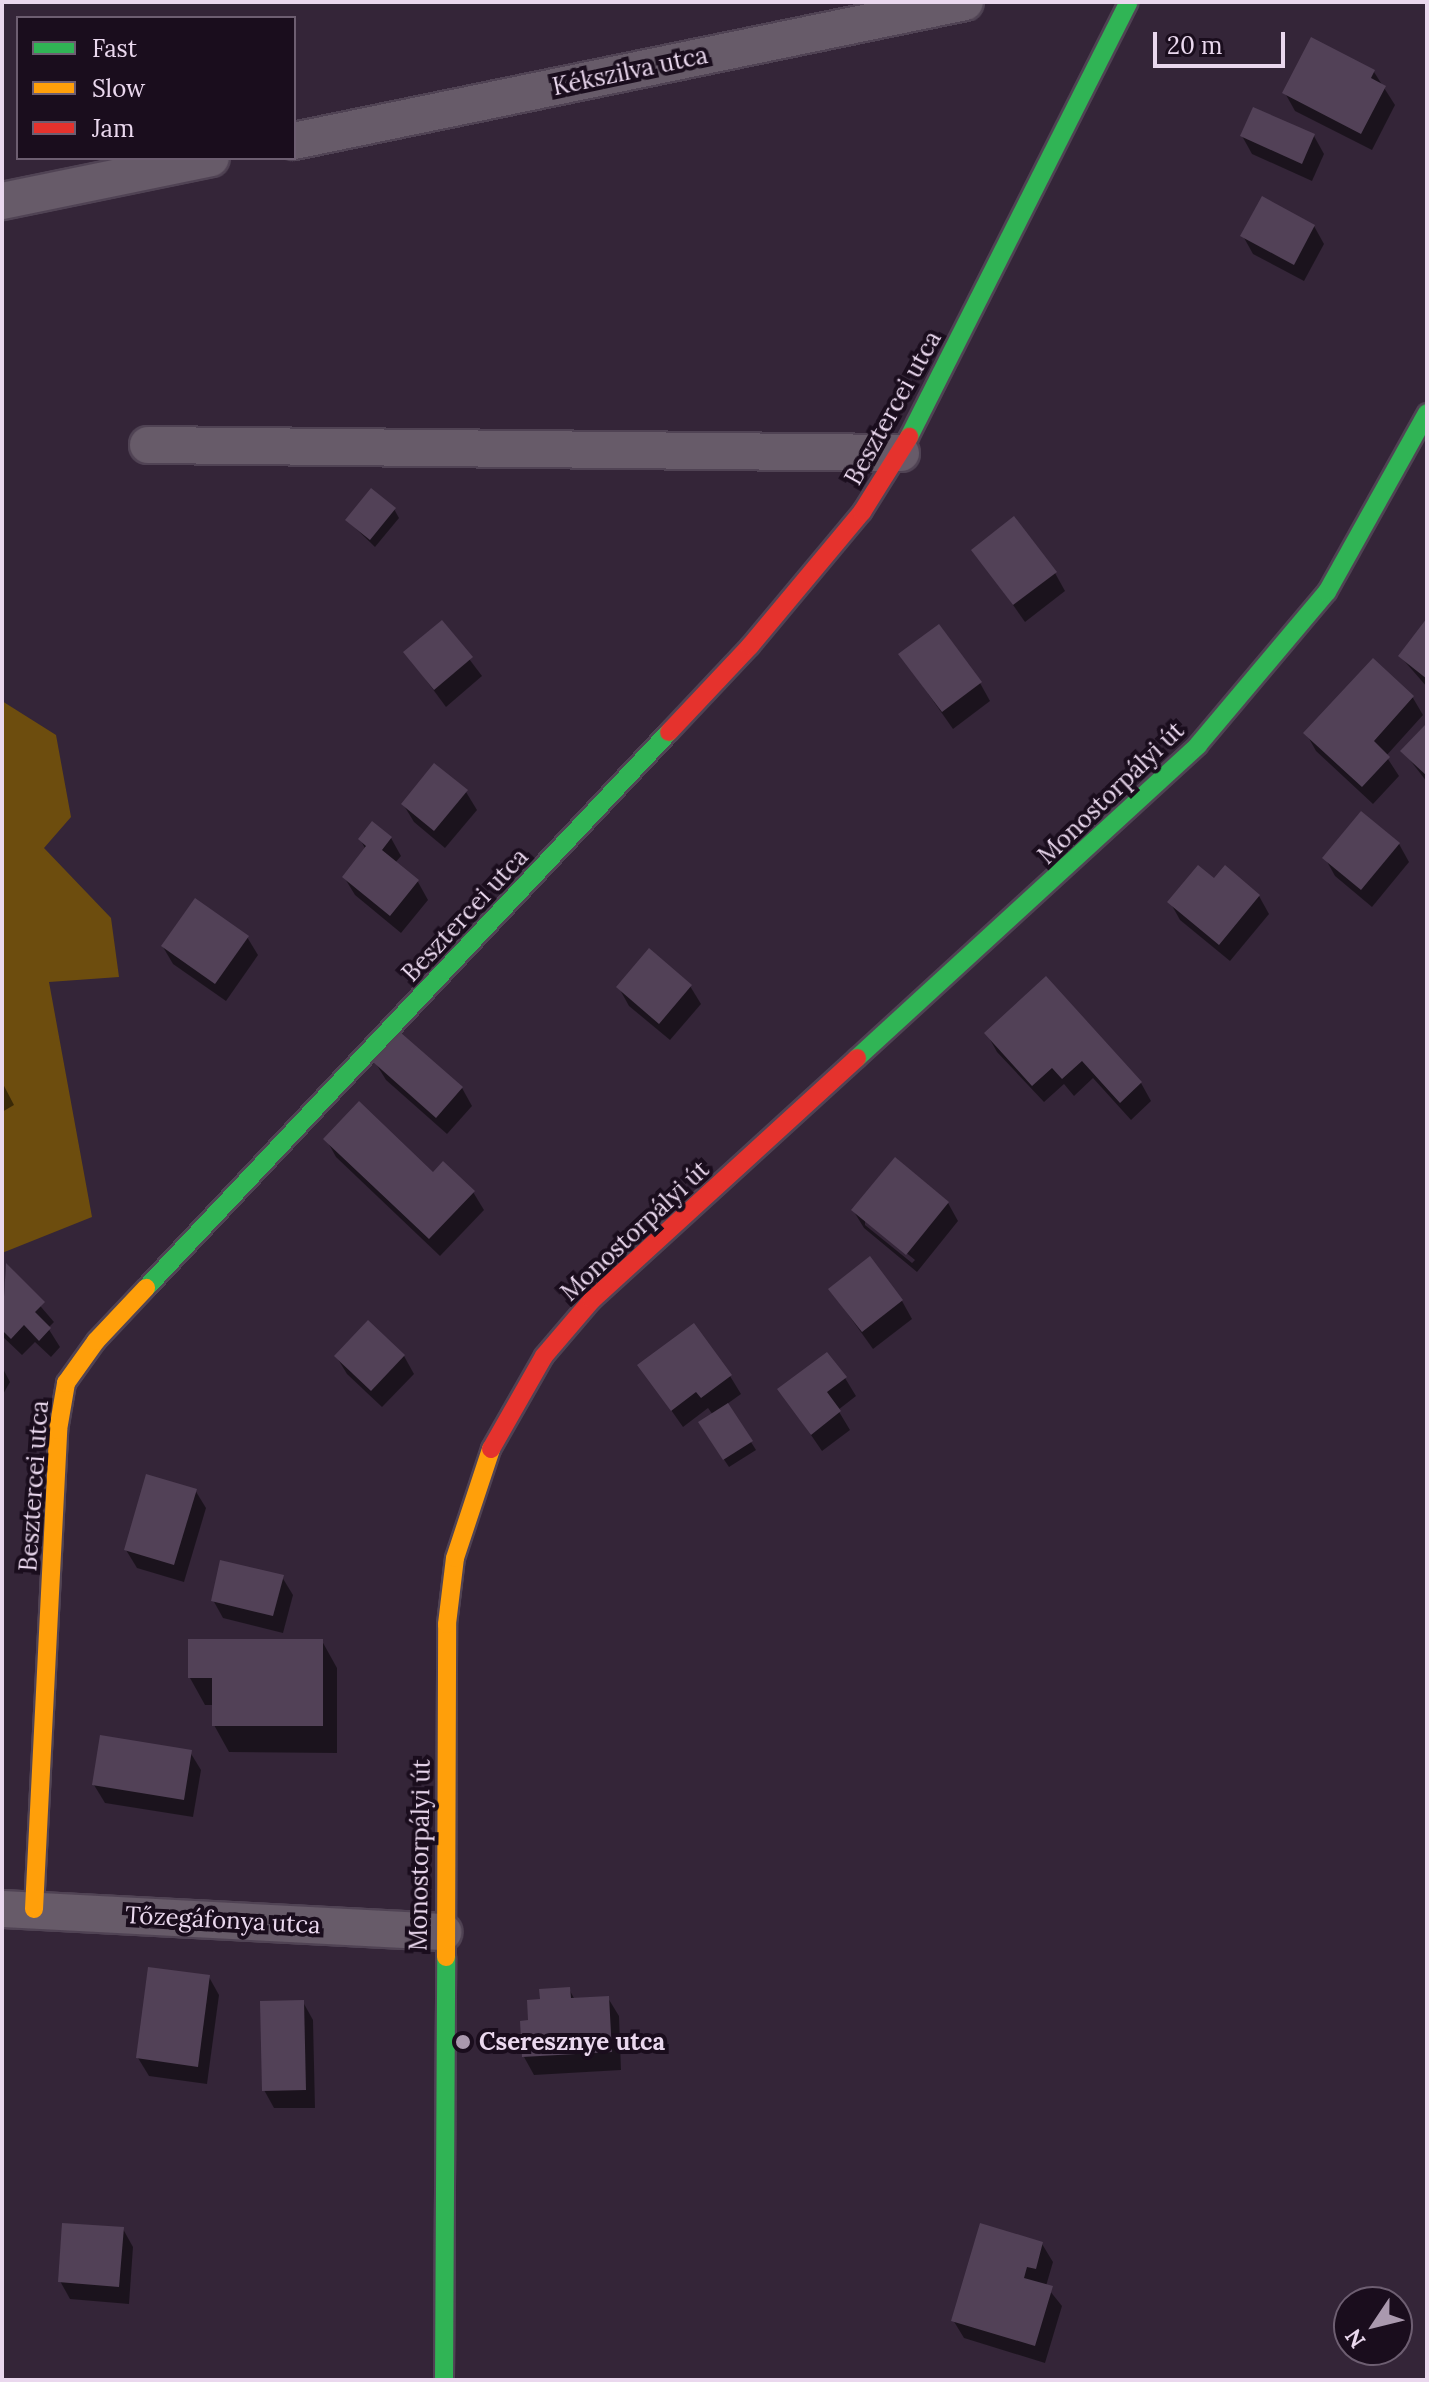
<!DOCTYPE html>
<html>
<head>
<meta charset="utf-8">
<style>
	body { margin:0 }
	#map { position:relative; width:1429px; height:2382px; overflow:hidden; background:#342538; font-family:Lora,serif }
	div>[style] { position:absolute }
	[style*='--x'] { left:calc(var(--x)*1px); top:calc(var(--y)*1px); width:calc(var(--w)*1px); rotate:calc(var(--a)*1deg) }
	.forest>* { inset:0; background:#6d4d0e }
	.shadow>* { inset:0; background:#0007 }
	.building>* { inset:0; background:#524157 }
	.roads { filter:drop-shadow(2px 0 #504354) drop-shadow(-2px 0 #504354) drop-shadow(0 2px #504354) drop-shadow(0 -2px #504354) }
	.street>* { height:36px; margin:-18px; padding:0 18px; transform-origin:18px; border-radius:18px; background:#675b69 }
	.fast>* { height:18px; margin:-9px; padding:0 9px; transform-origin:9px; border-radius:9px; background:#30b455 }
	.slow>* { height:18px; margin:-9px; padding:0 9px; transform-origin:9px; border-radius:9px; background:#ff9f0a }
	.jam>* { height:18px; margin:-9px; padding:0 9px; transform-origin:9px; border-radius:9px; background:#e5322d }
	.dots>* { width:22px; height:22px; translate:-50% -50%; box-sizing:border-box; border:4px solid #1a0d1d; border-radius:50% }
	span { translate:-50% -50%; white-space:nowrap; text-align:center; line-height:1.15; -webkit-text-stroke:8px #1a0d1d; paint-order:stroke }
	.street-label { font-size:24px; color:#ead8ee }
	.poi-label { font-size:24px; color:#ead8ee; font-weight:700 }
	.left { translate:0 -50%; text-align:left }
	.frame { position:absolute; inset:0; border:4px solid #ead8ee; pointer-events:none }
	.legend { position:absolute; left:16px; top:16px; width:280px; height:144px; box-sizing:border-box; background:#1a0d1d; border:2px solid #6d5e71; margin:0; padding:10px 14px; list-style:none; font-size:24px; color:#ead8ee }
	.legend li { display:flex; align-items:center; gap:16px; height:40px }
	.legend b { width:40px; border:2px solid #6d5e71 }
	.north { position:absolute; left:1333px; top:2286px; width:80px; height:80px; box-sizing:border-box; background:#1a0d1d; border:2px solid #6d5e71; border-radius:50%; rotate:235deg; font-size:22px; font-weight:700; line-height:32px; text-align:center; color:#ead8ee }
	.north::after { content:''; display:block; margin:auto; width:28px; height:36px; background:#aa99ae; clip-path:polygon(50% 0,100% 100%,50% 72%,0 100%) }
	.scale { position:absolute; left:1153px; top:32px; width:132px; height:36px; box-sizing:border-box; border:4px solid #ead8ee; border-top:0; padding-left:10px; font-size:24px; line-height:28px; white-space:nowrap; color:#ead8ee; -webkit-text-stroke:6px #1a0d1d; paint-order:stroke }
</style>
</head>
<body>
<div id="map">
	<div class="forest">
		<div style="clip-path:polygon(2px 701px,56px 735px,71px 817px,44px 848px,111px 918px,119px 977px,49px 982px,92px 1217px,2px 1253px)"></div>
	</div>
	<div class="shadow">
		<div style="clip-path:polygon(1374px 72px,1395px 105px,1372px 150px,1295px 111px,1285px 93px)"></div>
		<div style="clip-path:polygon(1242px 136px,1314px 136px,1324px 154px,1312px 181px,1252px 154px)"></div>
		<div style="clip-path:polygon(1314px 226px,1324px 244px,1304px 281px,1253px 254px,1243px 236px)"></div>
		<div style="clip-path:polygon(394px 509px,399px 518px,375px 547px,347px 520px)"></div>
		<div style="clip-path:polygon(974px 550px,1055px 573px,1065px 591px,1025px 622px)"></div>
		<div style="clip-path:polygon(1427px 621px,1427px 687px,1400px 656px)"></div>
		<div style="clip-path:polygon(442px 623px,482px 676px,446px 707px,406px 653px)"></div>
		<div style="clip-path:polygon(901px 655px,980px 683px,990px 701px,953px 729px)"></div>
		<div style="clip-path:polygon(1373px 661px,1413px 698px,1423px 715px,1386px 756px,1399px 776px,1373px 804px,1316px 751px,1306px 733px)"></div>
		<div style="clip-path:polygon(1427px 730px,1427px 782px,1403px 751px)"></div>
		<div style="clip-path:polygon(466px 792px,477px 810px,445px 848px,414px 822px,403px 804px)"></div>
		<div style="clip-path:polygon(1362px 814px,1399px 844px,1409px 862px,1372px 907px,1335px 876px,1325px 858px)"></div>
		<div style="clip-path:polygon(391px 838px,401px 856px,395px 863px,418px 882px,428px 900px,401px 933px,355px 895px,344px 877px,366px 850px,360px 839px)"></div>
		<div style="clip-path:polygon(1214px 881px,1259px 896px,1269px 914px,1230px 961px,1180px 920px,1170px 902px)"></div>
		<div style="clip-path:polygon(247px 937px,258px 955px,226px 1001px,173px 964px,163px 947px)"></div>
		<div style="clip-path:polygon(1046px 979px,1141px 1083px,1151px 1101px,1131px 1120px,1093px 1078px,1074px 1096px,1064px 1084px,1044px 1102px,997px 1052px,987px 1034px)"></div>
		<div style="clip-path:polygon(690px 986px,701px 1004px,670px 1040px,629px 1006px,619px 988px)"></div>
		<div style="clip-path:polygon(375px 1062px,462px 1088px,472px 1106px,447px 1134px,386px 1080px)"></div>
		<div style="clip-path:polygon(2px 1082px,14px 1105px,2px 1112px)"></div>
		<div style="clip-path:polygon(326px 1139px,473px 1192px,484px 1210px,440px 1256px,336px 1157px)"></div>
		<div style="clip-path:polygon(evenodd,948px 1203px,958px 1221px,917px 1272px,864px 1228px,853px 1210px,948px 1203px,865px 1219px,915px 1260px,912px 1263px,865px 1225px,865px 1219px)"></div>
		<div style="clip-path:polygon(6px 1266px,54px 1322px,48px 1328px,60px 1347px,51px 1357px,35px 1342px,22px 1355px,2px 1336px)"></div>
		<div style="clip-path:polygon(830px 1289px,902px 1301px,912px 1319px,873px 1349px)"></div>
		<div style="clip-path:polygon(336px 1356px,404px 1356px,414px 1374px,382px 1407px,347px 1374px)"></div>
		<div style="clip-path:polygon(640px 1366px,730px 1376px,741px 1394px,727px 1404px,756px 1450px,729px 1467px,705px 1431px,713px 1415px,708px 1408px,683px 1427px)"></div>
		<div style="clip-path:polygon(2px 1367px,10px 1382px,2px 1396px)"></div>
		<div style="clip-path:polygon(845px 1378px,856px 1396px,838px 1410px,850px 1430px,822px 1451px,780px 1390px)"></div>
		<div style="clip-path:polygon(195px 1490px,206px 1508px,184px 1582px,137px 1568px,126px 1550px)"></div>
		<div style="clip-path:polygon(282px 1577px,293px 1595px,283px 1633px,223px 1618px,213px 1600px)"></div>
		<div style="clip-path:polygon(322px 1641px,337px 1668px,337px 1753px,229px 1752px,214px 1725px,214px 1705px,205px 1705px,190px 1678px)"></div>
		<div style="clip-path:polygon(190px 1752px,201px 1770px,193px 1817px,105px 1803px,94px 1785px)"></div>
		<div style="clip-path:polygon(209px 1977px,219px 1995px,207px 2084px,149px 2076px,138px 2058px)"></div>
		<div style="clip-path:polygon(569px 1989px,575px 2000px,608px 1998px,619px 2016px,621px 2070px,534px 2075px,524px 2057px,530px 2021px,542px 2001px)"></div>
		<div style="clip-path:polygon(303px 2002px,313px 2020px,315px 2108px,274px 2108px,264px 2090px)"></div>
		<div style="clip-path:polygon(123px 2229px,133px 2247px,129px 2304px,70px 2299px,60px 2281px)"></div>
		<div style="clip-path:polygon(1042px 2244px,1053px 2262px,1046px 2286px,1062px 2306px,1045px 2363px,964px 2338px,953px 2320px)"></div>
	</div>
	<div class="building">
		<div style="clip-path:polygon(1311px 37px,1375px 70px,1371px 78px,1386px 86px,1361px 134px,1282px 93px)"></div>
		<div style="clip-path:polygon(1253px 107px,1315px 134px,1302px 164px,1240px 136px)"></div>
		<div style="clip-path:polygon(1262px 196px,1315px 225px,1294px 265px,1240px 236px)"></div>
		<div style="clip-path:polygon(371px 488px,396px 508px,370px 540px,345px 520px)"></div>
		<div style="clip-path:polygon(1014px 516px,1057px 572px,1013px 605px,971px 550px)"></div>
		<div style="clip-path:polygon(1427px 618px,1427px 679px,1398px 656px)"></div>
		<div style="clip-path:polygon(442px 620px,473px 657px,434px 690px,403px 652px)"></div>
		<div style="clip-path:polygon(939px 624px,982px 682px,942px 712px,898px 654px)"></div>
		<div style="clip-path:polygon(1373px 658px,1414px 696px,1374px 741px,1390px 757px,1362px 787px,1303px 733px)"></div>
		<div style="clip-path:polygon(1425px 725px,1427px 727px,1427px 776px,1400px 751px)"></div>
		<div style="clip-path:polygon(434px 763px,468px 790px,434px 831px,401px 804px)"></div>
		<div style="clip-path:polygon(1361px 811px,1400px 843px,1361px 890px,1322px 858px)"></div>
		<div style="clip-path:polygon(372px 821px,392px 837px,382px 850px,419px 880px,390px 916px,342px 877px,366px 846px,358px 839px)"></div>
		<div style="clip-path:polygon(1198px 865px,1214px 878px,1225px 865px,1260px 895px,1219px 945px,1167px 902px)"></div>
		<div style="clip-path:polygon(195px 898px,249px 936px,215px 984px,161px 946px)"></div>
		<div style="clip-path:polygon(649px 948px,692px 985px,659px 1024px,616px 987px)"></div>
		<div style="clip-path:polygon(1046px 976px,1142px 1082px,1120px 1103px,1082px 1061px,1062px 1079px,1052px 1068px,1032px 1086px,984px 1033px)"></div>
		<div style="clip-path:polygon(400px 1032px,463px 1087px,436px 1118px,373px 1062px)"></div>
		<div style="clip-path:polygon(359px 1101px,433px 1172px,443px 1161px,475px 1191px,429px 1239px,323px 1139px)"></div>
		<div style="clip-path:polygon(895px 1157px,949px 1202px,906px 1255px,851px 1210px)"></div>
		<div style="clip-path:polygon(870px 1256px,903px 1300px,862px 1332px,828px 1289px)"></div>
		<div style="clip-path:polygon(6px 1263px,45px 1302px,35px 1312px,51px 1328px,39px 1341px,24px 1325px,11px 1339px,2px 1330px)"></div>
		<div style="clip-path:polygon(368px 1320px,405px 1355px,371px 1391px,334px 1356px)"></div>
		<div style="clip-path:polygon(694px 1323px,732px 1375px,701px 1398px,696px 1392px,671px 1411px,637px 1365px)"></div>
		<div style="clip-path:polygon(827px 1352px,847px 1377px,827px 1392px,841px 1411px,811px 1435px,777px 1389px)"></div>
		<div style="clip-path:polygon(728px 1403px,753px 1441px,723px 1460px,698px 1422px)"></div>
		<div style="clip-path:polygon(146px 1474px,197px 1489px,174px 1565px,124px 1550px)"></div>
		<div style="clip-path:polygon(220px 1560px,284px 1575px,273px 1616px,211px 1601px)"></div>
		<div style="clip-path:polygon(188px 1639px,323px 1639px,323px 1726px,212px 1726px,212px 1678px,188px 1678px)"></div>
		<div style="clip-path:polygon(100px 1735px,192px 1750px,184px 1800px,92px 1785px)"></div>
		<div style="clip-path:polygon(148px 1967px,210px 1975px,198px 2067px,136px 2058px)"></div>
		<div style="clip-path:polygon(570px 1987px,571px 1998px,609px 1996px,612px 2052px,522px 2057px,520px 2021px,528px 2020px,527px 2000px,540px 1999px,539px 1989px)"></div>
		<div style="clip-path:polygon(304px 2000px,306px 2090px,262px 2091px,260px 2001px)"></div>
		<div style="clip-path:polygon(62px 2223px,124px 2227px,119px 2287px,58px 2282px)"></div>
		<div style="clip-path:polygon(980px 2223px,1043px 2242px,1036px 2269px,1027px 2267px,1024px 2278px,1053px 2286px,1035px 2346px,951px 2321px)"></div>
	</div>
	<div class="roads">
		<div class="street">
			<div style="--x:294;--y:141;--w:685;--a:-11.7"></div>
			<div style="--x:2;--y:201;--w:213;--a:-11.6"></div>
			<div style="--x:148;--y:445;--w:753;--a:0.61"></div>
			<div style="--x:2;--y:1909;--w:442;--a:3"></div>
		</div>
		<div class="fast">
			<div style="--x:909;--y:437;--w:487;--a:-63.2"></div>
			<div style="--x:857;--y:1058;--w:463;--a:-42.5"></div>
			<div style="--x:1198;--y:745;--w:200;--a:-49.9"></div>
			<div style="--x:1327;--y:592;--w:205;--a:-60.8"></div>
			<div style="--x:146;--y:1288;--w:763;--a:-46.75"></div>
			<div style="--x:444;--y:2380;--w:423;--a:-89.7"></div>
		</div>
		<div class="slow">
			<div style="--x:34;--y:1909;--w:480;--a:-87.1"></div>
			<div style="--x:58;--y:1430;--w:48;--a:-80.3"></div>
			<div style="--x:66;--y:1383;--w:52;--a:-54.5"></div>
			<div style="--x:96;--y:1341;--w:73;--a:-46.7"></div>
			<div style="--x:446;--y:1957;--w:333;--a:-89.8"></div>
			<div style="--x:447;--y:1624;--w:66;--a:-83.1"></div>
			<div style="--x:455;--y:1558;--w:115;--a:-71.7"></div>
		</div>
		<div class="jam">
			<div style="--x:669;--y:732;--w:118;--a:-46.7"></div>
			<div style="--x:750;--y:646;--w:175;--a:-50.1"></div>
			<div style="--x:862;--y:512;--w:89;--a:-57.9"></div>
			<div style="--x:491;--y:1449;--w:107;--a:-60.3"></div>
			<div style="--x:544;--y:1356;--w:74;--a:-49.4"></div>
			<div style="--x:592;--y:1300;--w:359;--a:-42.4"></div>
		</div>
	</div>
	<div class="dots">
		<div style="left:463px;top:2042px;background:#aa99ae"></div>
	</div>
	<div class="street-label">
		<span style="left:630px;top:71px;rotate:-12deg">Kékszilva utca</span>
		<span style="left:893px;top:408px;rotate:-61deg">Besztercei utca</span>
		<span style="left:1111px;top:793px;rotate:-44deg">Monostorpályi út</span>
		<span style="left:465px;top:915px;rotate:-47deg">Besztercei utca</span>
		<span style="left:635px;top:1231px;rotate:-43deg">Monostorpályi út</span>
		<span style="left:34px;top:1486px;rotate:-86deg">Besztercei utca</span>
		<span style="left:420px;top:1855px;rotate:-89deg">Monostorpályi út</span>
		<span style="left:223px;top:1920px;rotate:3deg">Tőzegáfonya utca</span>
	</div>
	<div class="poi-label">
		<span class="left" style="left:479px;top:2042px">Cseresznye utca</span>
	</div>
	<div class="frame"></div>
	<ul class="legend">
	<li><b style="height:10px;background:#30b455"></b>Fast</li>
	<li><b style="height:10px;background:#ff9f0a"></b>Slow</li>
	<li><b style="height:10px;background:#e5322d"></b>Jam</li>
	</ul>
	<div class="north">N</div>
	<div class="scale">20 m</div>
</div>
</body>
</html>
